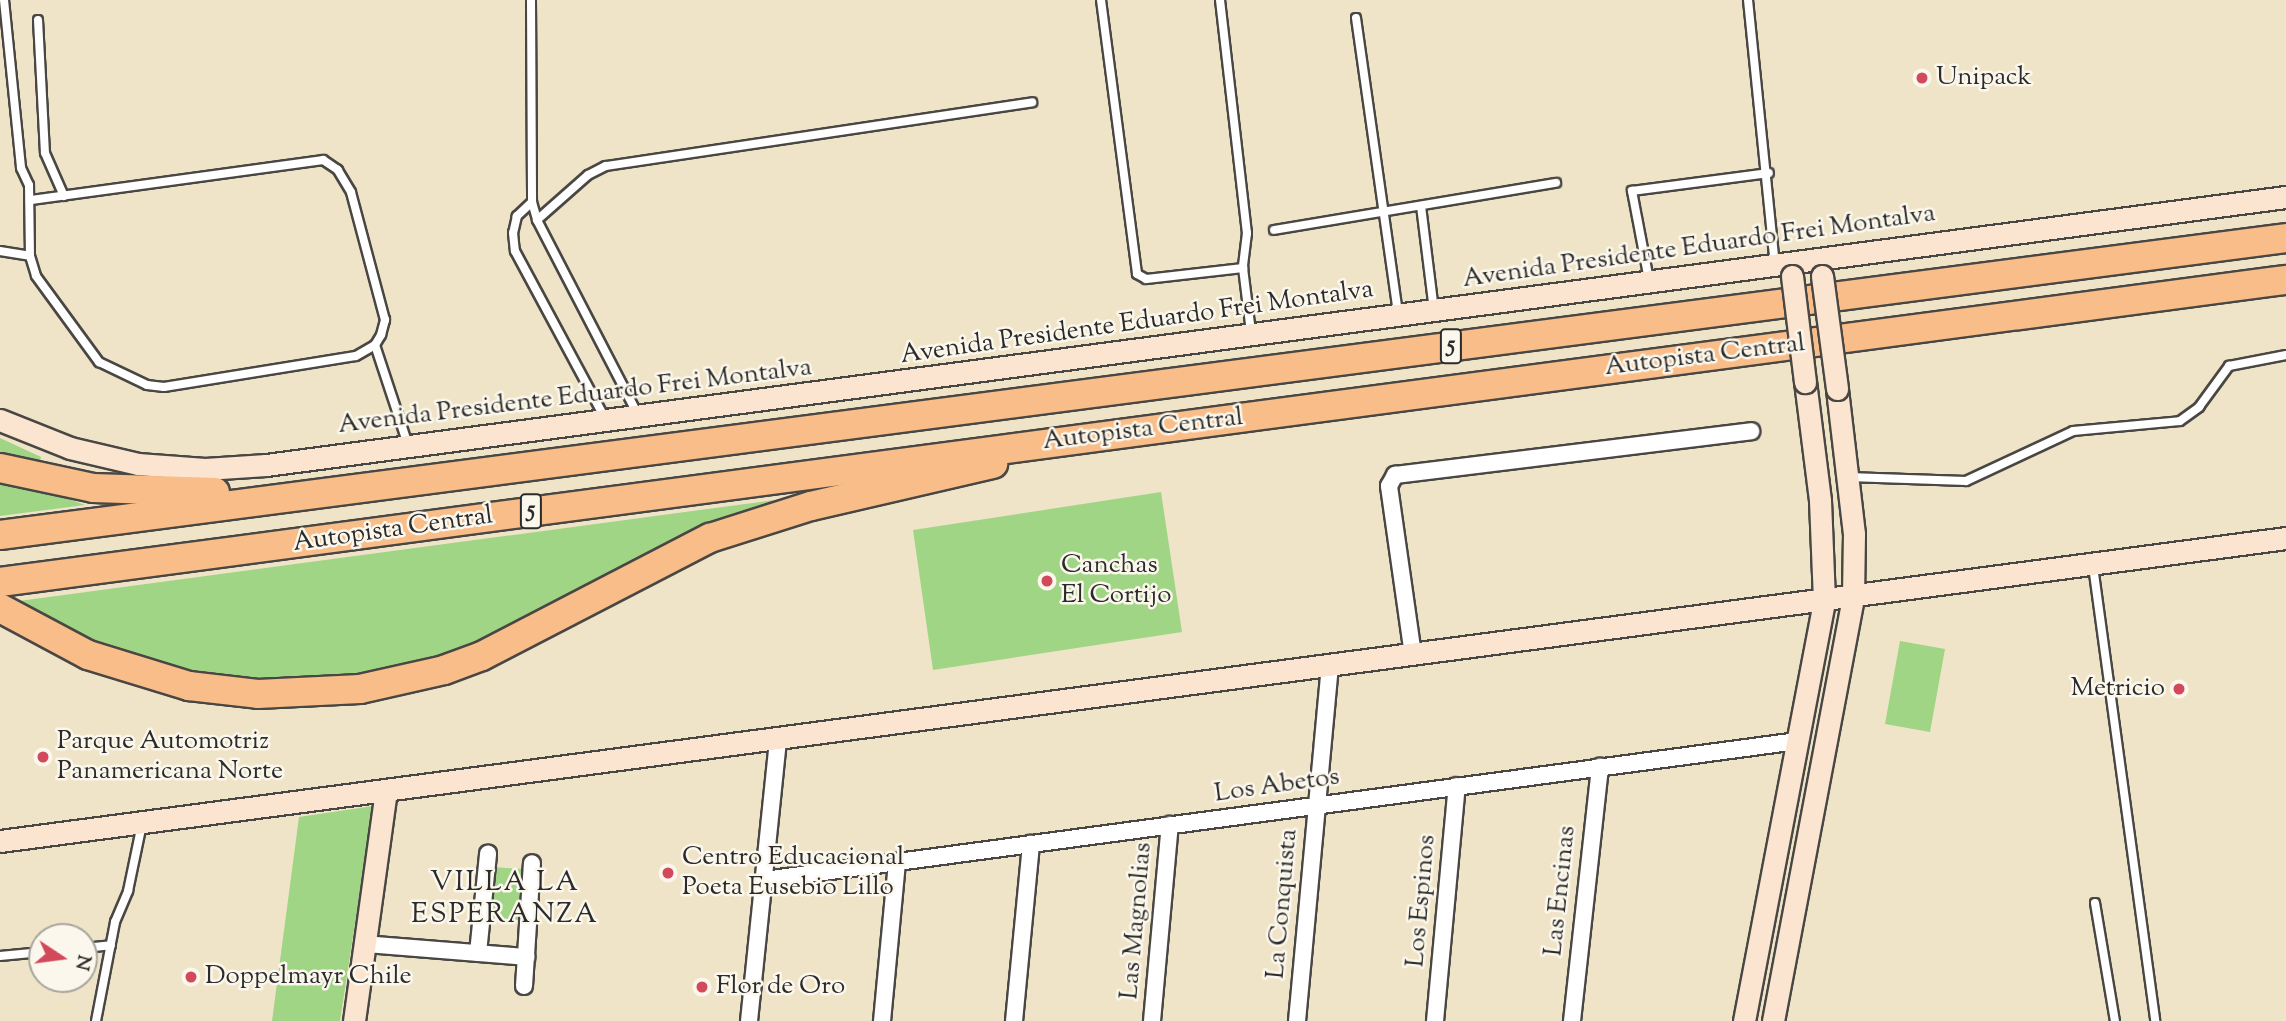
<!DOCTYPE html>
<html>
<head>
<meta charset="utf-8">
<style>
	body { margin:0 }
	#map { position:relative; width:2286px; height:1021px; overflow:hidden; background:#f0e4c8; font-family:"Sorts Mill Goudy",serif }
	div>[style] { position:absolute }
	[style*='--x'] { left:calc(var(--x)*1px); top:calc(var(--y)*1px); width:calc(var(--w)*1px); rotate:calc(var(--a)*1deg) }
	.green>* { inset:0; background:#a0d586 }
	.roads { filter:drop-shadow(2px 0 #494743) drop-shadow(-2px 0 #494743) drop-shadow(0 2px #494743) drop-shadow(0 -2px #494743) }
	.lane>* { height:8px; margin:-4px; padding:0 4px; transform-origin:4px; border-radius:4px; background:#fff }
	.street>* { height:16px; margin:-8px; padding:0 8px; transform-origin:8px; border-radius:8px; background:#fff }
	.secondary>* { height:21px; margin:-10.5px; padding:0 10.5px; transform-origin:10.5px; border-radius:10.5px; background:#fce5d0 }
	.highway>* { height:28px; margin:-14px; padding:0 14px; transform-origin:14px; border-radius:14px; background:#f8bd89 }
	.bridges { filter:drop-shadow(2px 0 #494743) drop-shadow(-2px 0 #494743) drop-shadow(0 2px #494743) drop-shadow(0 -2px #494743) }
	.secondary-bridge>* { height:21px; margin:-10.5px; padding:0 10.5px; transform-origin:10.5px; border-radius:10.5px; background:#fce5d0 }
	.dots>* { width:19px; height:19px; translate:-50% -50%; box-sizing:border-box; border:4px solid #fbf7ec; border-radius:50% }
	span { translate:-50% -50%; white-space:nowrap; text-align:center; line-height:1.15; -webkit-text-stroke:5px #fbf7ec; paint-order:stroke }
	.shield-label span { padding:2px 5px; background:#fbf7ec; border:2px solid; border-radius:5px; -webkit-text-stroke-width:0 }
	.shield-label { font-size:24px; color:#2b2b2b; font-weight:700 }
	.poi-label { font-size:26px; color:#2b2b2b }
	.left { translate:0 -50%; text-align:left }
	.right { translate:-100% -50%; text-align:right }
	.street-label { font-size:26px; color:#2b2b2b }
	.neighbourhood-label { font-size:28px; color:#2b2b2b; letter-spacing:2px }
	.north { position:absolute; left:28px; top:923px; width:70px; height:70px; box-sizing:border-box; background:#fbf7ec; border:2px solid #a8a59f; border-radius:50%; rotate:103deg; font-size:19px; font-weight:700; line-height:28px; text-align:center; color:#2b2b2b }
	.north::after { content:''; display:block; margin:auto; width:24px; height:32px; background:#d1495b; clip-path:polygon(50% 0,100% 100%,50% 72%,0 100%) }
</style>
</head>
<body>
<div id="map">
	<div class="green">
		<div style="clip-path:polygon(0 438px,41px 457px,38px 472px,0 461px)"></div>
		<div style="clip-path:polygon(0 483px,60px 496px,85px 505px,0 516px)"></div>
		<div style="clip-path:polygon(1161px 492px,1182px 632px,933px 670px,913px 530px)"></div>
		<div style="clip-path:polygon(782px 499px,685px 536px,493px 638px,381px 674px,266px 681px,198px 675px,77px 638px,19px 601px)"></div>
		<div style="clip-path:polygon(1900px 641px,1945px 649px,1930px 732px,1885px 724px)"></div>
		<div style="clip-path:polygon(373px 806px,340px 1021px,272px 1021px,299px 817px)"></div>
		<div style="clip-path:polygon(493px 867px,523px 869px,520px 920px,490px 918px)"></div>
	</div>
	<div class="roads">
		<div class="lane">
			<div style="--x:4;--y:0;--w:169;--a:84.2"></div>
			<div style="--x:21;--y:168;--w:19;--a:65"></div>
			<div style="--x:29;--y:185;--w:71;--a:89.2"></div>
			<div style="--x:30;--y:256;--w:21;--a:73"></div>
			<div style="--x:36;--y:276;--w:107;--a:53.8"></div>
			<div style="--x:99;--y:362;--w:53;--a:25.6"></div>
			<div style="--x:147;--y:385;--w:17;--a:7"></div>
			<div style="--x:164;--y:387;--w:194;--a:-9.2"></div>
			<div style="--x:356;--y:356;--w:22;--a:-30"></div>
			<div style="--x:375;--y:345;--w:12;--a:-59"></div>
			<div style="--x:381;--y:335;--w:16;--a:-75"></div>
			<div style="--x:385;--y:320;--w:132;--a:-104.9"></div>
			<div style="--x:351;--y:192;--w:26;--a:-121"></div>
			<div style="--x:338;--y:170;--w:18;--a:-146"></div>
			<div style="--x:323;--y:160;--w:296;--a:172.2"></div>
			<div style="--x:531;--y:0;--w:202;--a:89.7"></div>
			<div style="--x:532;--y:202;--w:19;--a:74"></div>
			<div style="--x:537;--y:220;--w:220;--a:62.6"></div>
			<div style="--x:1101;--y:0;--w:276;--a:82.5"></div>
			<div style="--x:1137;--y:274;--w:10;--a:29"></div>
			<div style="--x:1146;--y:279;--w:98;--a:-6.5"></div>
			<div style="--x:1220;--y:0;--w:235;--a:83.4"></div>
			<div style="--x:1247;--y:233;--w:35;--a:97"></div>
			<div style="--x:1243;--y:268;--w:64;--a:82.9"></div>
			<div style="--x:1748;--y:0;--w:266;--a:84.2"></div>
			<div style="--x:1356;--y:18;--w:298;--a:81.9"></div>
			<div style="--x:38;--y:20;--w:133;--a:87"></div>
			<div style="--x:45;--y:153;--w:47;--a:66.2"></div>
			<div style="--x:532;--y:202;--w:21;--a:137"></div>
			<div style="--x:517;--y:216;--w:17;--a:103"></div>
			<div style="--x:513;--y:233;--w:18;--a:84"></div>
			<div style="--x:515;--y:251;--w:190;--a:61.7"></div>
			<div style="--x:1421;--y:206;--w:105;--a:82.9"></div>
			<div style="--x:537;--y:220;--w:68;--a:-41.4"></div>
			<div style="--x:588;--y:175;--w:20;--a:-27"></div>
			<div style="--x:606;--y:166;--w:431;--a:-8.5"></div>
			<div style="--x:1274;--y:230;--w:286;--a:-9.5"></div>
			<div style="--x:0;--y:251;--w:30;--a:9"></div>
			<div style="--x:1649;--y:280;--w:91;--a:-100.8"></div>
			<div style="--x:1632;--y:191;--w:138;--a:-7.5"></div>
			<div style="--x:375;--y:345;--w:105;--a:71.7"></div>
			<div style="--x:1848;--y:477;--w:118;--a:1.9"></div>
			<div style="--x:1966;--y:481;--w:118;--a:-25"></div>
			<div style="--x:2073;--y:431;--w:107;--a:-5.3"></div>
			<div style="--x:2180;--y:421;--w:24;--a:-36"></div>
			<div style="--x:2199;--y:407;--w:51;--a:-53.8"></div>
			<div style="--x:2229;--y:366;--w:58;--a:-10.9"></div>
			<div style="--x:2093;--y:566;--w:459;--a:82.2"></div>
			<div style="--x:2095;--y:903;--w:120;--a:80.4"></div>
			<div style="--x:84;--y:948;--w:27;--a:-6"></div>
			<div style="--x:0;--y:956;--w:42;--a:-5.4"></div>
			<div style="--x:96;--y:1021;--w:101;--a:-79.1"></div>
			<div style="--x:115;--y:922;--w:34;--a:-67"></div>
			<div style="--x:128;--y:891;--w:68;--a:-78.2"></div>
		</div>
		<div class="street">
			<div style="--x:1413;--y:655;--w:171;--a:-98.1"></div>
			<div style="--x:1389;--y:486;--w:13;--a:-61"></div>
			<div style="--x:1395;--y:475;--w:359;--a:-7"></div>
			<div style="--x:764;--y:880;--w:1043;--a:-7.66"></div>
			<div style="--x:365;--y:944;--w:162;--a:4.6"></div>
			<div style="--x:478;--y:953;--w:100;--a:-84.2"></div>
			<div style="--x:524;--y:986;--w:123;--a:-86.3"></div>
			<div style="--x:749;--y:1021;--w:283;--a:-84.1"></div>
			<div style="--x:882;--y:1021;--w:160;--a:-84.6"></div>
			<div style="--x:1014;--y:1021;--w:178;--a:-84.5"></div>
			<div style="--x:1152;--y:1021;--w:197;--a:-84.8"></div>
			<div style="--x:1297;--y:1021;--w:357;--a:-84.7"></div>
			<div style="--x:1435;--y:1021;--w:236;--a:-84.7"></div>
			<div style="--x:1572;--y:1021;--w:256;--a:-83.7"></div>
		</div>
		<div class="secondary">
			<div style="--x:0;--y:420;--w:75;--a:21.8"></div>
			<div style="--x:70;--y:448;--w:70;--a:13.2"></div>
			<div style="--x:138;--y:464;--w:67;--a:4.3"></div>
			<div style="--x:205;--y:469;--w:61;--a:-3.8"></div>
			<div style="--x:266;--y:465;--w:2038;--a:-7.56"></div>
			<div style="--x:0;--y:841;--w:2306;--a:-7.55"></div>
			<div style="--x:354;--y:1021;--w:232;--a:-82.1"></div>
			<div style="--x:1744;--y:1021;--w:429;--a:-79.2"></div>
			<div style="--x:1824;--y:600;--w:100;--a:-92.3"></div>
			<div style="--x:1820;--y:500;--w:119;--a:-97.2"></div>
			<div style="--x:1773;--y:1021;--w:431;--a:-79.3"></div>
			<div style="--x:1853;--y:597;--w:63;--a:-89.1"></div>
			<div style="--x:1854;--y:534;--w:146;--a:-96.7"></div>
		</div>
		<div class="highway">
			<div style="--x:0;--y:468;--w:95;--a:12.1"></div>
			<div style="--x:93;--y:488;--w:122;--a:1.9"></div>
			<div style="--x:0;--y:535;--w:2305;--a:-7.4"></div>
			<div style="--x:0;--y:582;--w:2306;--a:-7.53"></div>
			<div style="--x:0;--y:608;--w:100;--a:28.1"></div>
			<div style="--x:88;--y:655;--w:106;--a:17.1"></div>
			<div style="--x:189;--y:686;--w:69;--a:6.6"></div>
			<div style="--x:258;--y:694;--w:102;--a:-2.8"></div>
			<div style="--x:360;--y:689;--w:86;--a:-12.7"></div>
			<div style="--x:444;--y:670;--w:40;--a:-20.2"></div>
			<div style="--x:482;--y:656;--w:257;--a:-27.4"></div>
			<div style="--x:710;--y:538;--w:106;--a:-17.6"></div>
			<div style="--x:811;--y:506;--w:187;--a:-13"></div>
		</div>
	</div>
	<div class="bridges">
		<div class="secondary-bridge">
			<div style="--x:1792;--y:276;--w:107;--a:83"></div>
			<div style="--x:1822;--y:276;--w:114;--a:82.4"></div>
		</div>
	</div>
	<div class="dots">
		<div style="left:1922px;top:78px;background:#d1495b"></div>
		<div style="left:1047px;top:581px;background:#d1495b"></div>
		<div style="left:2179px;top:689px;background:#d1495b"></div>
		<div style="left:43px;top:757px;background:#d1495b"></div>
		<div style="left:668px;top:873px;background:#d1495b"></div>
		<div style="left:191px;top:977px;background:#d1495b"></div>
		<div style="left:702px;top:987px;background:#d1495b"></div>
	</div>
	<div class="shield-label">
		<span style="left:1451px;top:346px">5</span>
		<span style="left:531px;top:511px">5</span>
	</div>
	<div class="poi-label">
		<span class="left" style="left:1936px;top:78px">Unipack</span>
		<span class="left" style="left:1061px;top:581px">Canchas<br>El Cortijo</span>
		<span class="right" style="left:2165px;top:689px">Metricio</span>
		<span class="left" style="left:57px;top:757px">Parque Automotriz<br>Panamericana Norte</span>
		<span class="left" style="left:682px;top:873px">Centro Educacional<br>Poeta Eusebio Lillo</span>
		<span class="left" style="left:205px;top:977px">Doppelmayr Chile</span>
		<span class="left" style="left:716px;top:987px">Flor de Oro</span>
	</div>
	<div class="street-label">
		<span style="left:1699px;top:247px;rotate:-8deg">Avenida Presidente Eduardo Frei Montalva</span>
		<span style="left:1137px;top:323px;rotate:-8deg">Avenida Presidente Eduardo Frei Montalva</span>
		<span style="left:1705px;top:356px;rotate:-7deg">Autopista Central</span>
		<span style="left:575px;top:397px;rotate:-7deg">Avenida Presidente Eduardo Frei Montalva</span>
		<span style="left:1143px;top:430px;rotate:-7deg">Autopista Central</span>
		<span style="left:393px;top:530px;rotate:-8deg">Autopista Central</span>
		<span style="left:1277px;top:786px;rotate:-8deg">Los Abetos</span>
		<span style="left:1561px;top:891px;rotate:-84deg">Las Encinas</span>
		<span style="left:1422px;top:901px;rotate:-85deg">Los Espinos</span>
		<span style="left:1283px;top:904px;rotate:-85deg">La Conquista</span>
		<span style="left:1137px;top:921px;rotate:-85deg">Las Magnolias</span>
	</div>
	<div class="neighbourhood-label">
		<span style="left:505px;top:899px">VILLA LA<br>ESPERANZA</span>
	</div>
	<div class="north">N</div>
</div>
</body>
</html>
